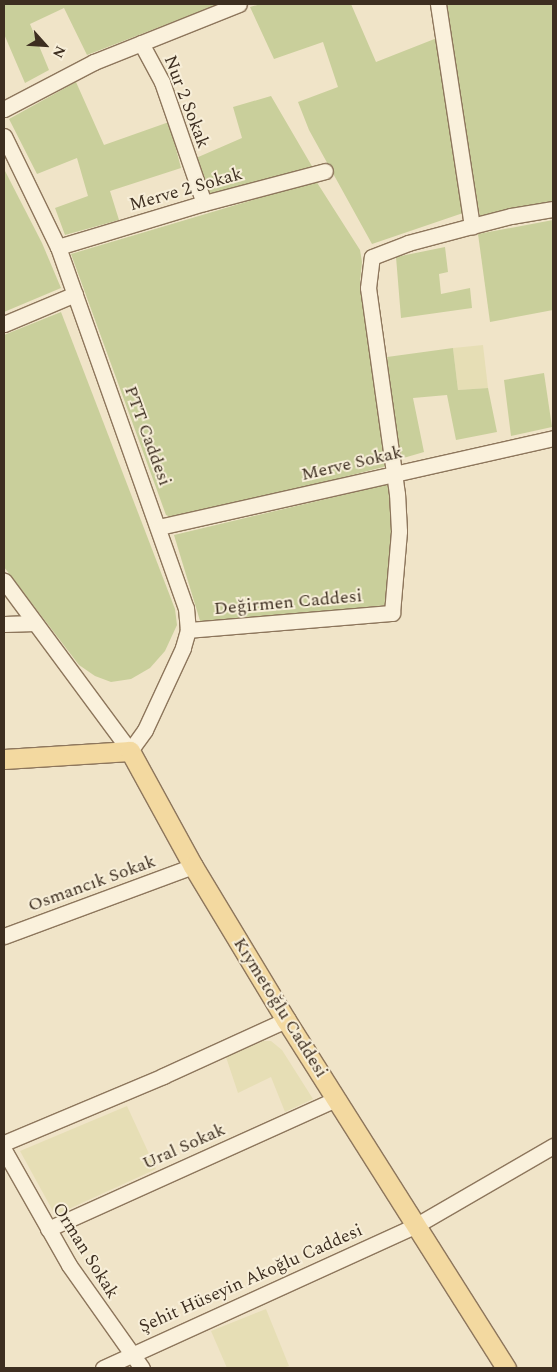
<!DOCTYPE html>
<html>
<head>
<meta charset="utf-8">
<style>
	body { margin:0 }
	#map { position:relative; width:557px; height:1372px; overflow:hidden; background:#f0e4c8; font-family:Spectral,serif }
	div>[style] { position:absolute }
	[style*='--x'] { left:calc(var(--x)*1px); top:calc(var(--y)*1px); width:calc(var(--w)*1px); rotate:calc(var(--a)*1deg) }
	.farmland>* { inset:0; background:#e6deb5 }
	.green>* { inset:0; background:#c9cf9b }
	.roads { filter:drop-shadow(1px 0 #8d765c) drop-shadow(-1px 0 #8d765c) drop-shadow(0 1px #8d765c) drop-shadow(0 -1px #8d765c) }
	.minor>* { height:15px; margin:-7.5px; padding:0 7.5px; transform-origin:7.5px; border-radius:7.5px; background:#faf1dc }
	.major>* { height:19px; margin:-9.5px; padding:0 9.5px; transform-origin:9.5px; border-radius:9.5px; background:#f3d9a0 }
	span { translate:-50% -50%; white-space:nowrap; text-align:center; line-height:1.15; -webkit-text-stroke:4px #f7eed8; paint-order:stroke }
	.street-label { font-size:18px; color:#3d2e20 }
	.frame { position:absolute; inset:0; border:5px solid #3d2e20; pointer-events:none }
	.north { position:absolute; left:20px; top:20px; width:50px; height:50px; -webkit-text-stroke:4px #f7eed8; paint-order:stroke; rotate:116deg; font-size:14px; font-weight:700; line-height:20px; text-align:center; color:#3d2e20 }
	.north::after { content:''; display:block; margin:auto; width:18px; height:22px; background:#3d2e20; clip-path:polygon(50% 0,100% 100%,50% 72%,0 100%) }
</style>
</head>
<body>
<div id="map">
	<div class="farmland">
		<div style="clip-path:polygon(483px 345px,488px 388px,458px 390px,453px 348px)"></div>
		<div style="clip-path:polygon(263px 1041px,271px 1041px,282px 1050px,313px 1099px,285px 1112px,271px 1077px,238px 1093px,226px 1057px)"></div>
		<div style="clip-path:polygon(127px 1106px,156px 1169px,60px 1213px,54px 1213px,20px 1151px)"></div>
		<div style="clip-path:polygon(266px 1309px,289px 1366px,283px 1368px,227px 1368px,211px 1331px)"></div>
	</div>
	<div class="green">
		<div style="clip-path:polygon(4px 4px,219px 4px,87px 55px,64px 8px,30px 24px,49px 70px,25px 83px,4px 34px)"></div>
		<div style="clip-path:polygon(261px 4px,351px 4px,376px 62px,437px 38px,466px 212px,372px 244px,309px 130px,298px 102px,338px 87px,323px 42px,274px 59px,250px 7px)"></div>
		<div style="clip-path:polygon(455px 4px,553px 4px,553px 205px,480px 217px,444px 6px)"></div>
		<div style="clip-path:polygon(76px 82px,104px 145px,169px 122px,181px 168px,110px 191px,119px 220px,65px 235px,55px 208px,88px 196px,77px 158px,37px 174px,9px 119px)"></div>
		<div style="clip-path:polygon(271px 96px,313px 168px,210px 200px,196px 158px,242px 138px,233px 107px)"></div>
		<div style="clip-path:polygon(4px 169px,42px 243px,61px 288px,4px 312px)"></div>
		<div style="clip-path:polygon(316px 181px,360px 250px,362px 262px,360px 282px,387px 466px,177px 520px,166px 515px,71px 254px)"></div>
		<div style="clip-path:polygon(553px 220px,553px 310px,490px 322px,478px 234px)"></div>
		<div style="clip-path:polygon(445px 247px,448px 272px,439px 274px,441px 294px,470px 288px,472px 308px,401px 318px,396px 257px)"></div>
		<div style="clip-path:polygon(61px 312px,175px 609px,177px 625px,165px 651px,150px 668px,131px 679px,111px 682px,95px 676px,79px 665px,4px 567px,4px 335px)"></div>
		<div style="clip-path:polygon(453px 348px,458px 390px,488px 388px,497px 432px,456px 440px,447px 395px,413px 398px,424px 452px,400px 459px,387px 357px)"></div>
		<div style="clip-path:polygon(544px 373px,552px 427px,511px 436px,504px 380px)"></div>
		<div style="clip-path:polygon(385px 485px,391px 485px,394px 509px,387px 605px,201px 624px,174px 535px)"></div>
	</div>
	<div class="roads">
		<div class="minor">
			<div style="--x:438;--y:4;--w:225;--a:81.3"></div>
			<div style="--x:141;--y:43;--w:44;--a:61.7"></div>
			<div style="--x:162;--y:82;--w:128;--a:70.9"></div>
			<div style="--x:4;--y:109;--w:102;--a:-27.6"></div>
			<div style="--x:94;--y:62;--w:156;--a:-21.8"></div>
			<div style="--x:4;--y:136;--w:123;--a:64.1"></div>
			<div style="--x:58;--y:247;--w:383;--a:70.5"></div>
			<div style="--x:186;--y:608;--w:22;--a:85"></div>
			<div style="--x:188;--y:630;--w:19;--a:106"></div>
			<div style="--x:183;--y:648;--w:90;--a:114.9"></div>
			<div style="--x:145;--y:730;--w:26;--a:126"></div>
			<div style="--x:130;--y:751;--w:212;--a:-126.5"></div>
			<div style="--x:58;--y:247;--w:152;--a:-16.8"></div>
			<div style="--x:204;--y:203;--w:125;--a:-14.8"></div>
			<div style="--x:4;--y:324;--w:77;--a:-22.9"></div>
			<div style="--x:159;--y:527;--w:404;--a:-12.7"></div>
			<div style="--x:4;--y:624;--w:31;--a:-2"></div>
			<div style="--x:188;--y:630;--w:205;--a:-4.8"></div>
			<div style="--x:392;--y:613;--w:82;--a:-85.1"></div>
			<div style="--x:399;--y:531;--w:37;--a:-93"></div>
			<div style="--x:397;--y:494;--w:208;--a:-98"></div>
			<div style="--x:368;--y:288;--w:31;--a:-83"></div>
			<div style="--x:372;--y:257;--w:39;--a:-21"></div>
			<div style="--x:408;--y:243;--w:66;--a:-14.9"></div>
			<div style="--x:472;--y:226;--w:40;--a:-14.4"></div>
			<div style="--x:511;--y:216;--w:43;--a:-9.5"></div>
			<div style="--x:4;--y:936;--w:202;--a:-20.3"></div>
			<div style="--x:4;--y:1143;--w:173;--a:-22.8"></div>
			<div style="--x:163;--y:1076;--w:135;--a:-24.5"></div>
			<div style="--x:4;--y:1150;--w:132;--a:60.5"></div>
			<div style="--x:69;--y:1265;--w:126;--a:54.7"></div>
			<div style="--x:48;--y:1229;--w:316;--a:-24.3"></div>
			<div style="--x:103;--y:1368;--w:343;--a:-24.5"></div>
			<div style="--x:415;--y:1226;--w:160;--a:-30.1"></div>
		</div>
		<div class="major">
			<div style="--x:4;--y:759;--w:126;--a:-3.6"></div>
			<div style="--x:130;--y:751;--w:131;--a:61.3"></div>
			<div style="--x:193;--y:866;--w:180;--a:58.9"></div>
			<div style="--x:286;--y:1020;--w:412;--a:57.7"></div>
		</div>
	</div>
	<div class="street-label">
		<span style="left:186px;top:102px;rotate:69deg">Nur 2 Sokak</span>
		<span style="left:186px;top:190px;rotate:-16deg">Merve 2 Sokak</span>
		<span style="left:147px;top:436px;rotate:70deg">PTT Caddesi</span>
		<span style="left:352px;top:464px;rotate:-13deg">Merve Sokak</span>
		<span style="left:288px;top:603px;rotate:-5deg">Değirmen Caddesi</span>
		<span style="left:92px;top:884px;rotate:-20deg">Osmancık Sokak</span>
		<span style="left:280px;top:1008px;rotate:58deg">Kıymetoğlu Caddesi</span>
		<span style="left:184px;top:1147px;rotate:-24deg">Ural Sokak</span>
		<span style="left:85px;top:1251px;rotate:58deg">Orman Sokak</span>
		<span style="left:251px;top:1279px;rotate:-24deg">Şehit Hüseyin Akoğlu Caddesi</span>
	</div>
	<div class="frame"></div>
	<div class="north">N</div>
</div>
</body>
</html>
